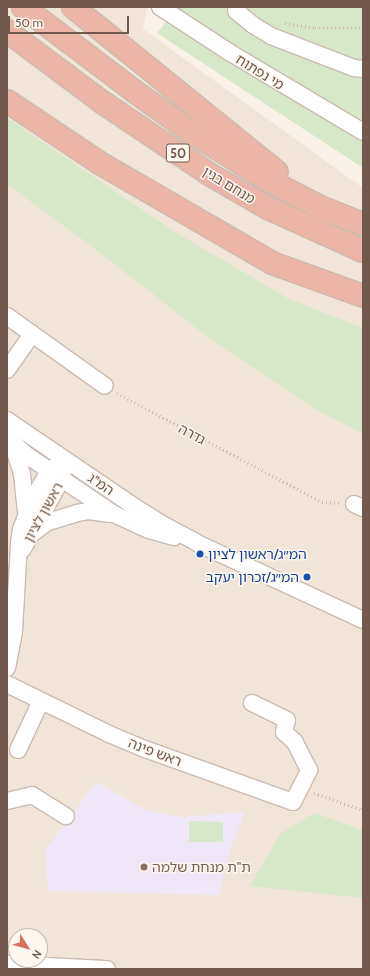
<!DOCTYPE html>
<html>
<head>
<meta charset="utf-8">
<style>
	body { margin:0 }
	#map { position:relative; width:370px; height:976px; overflow:hidden; background:#faf2e9; font-family:Cabin,"Noto Sans Hebrew",sans-serif }
	div>[style] { position:absolute }
	[style*='--x'] { left:calc(var(--x)*1px); top:calc(var(--y)*1px); width:calc(var(--w)*1px); rotate:calc(var(--a)*1deg) }
	.residential>* { inset:0; background:#f1e4d8 }
	.education>* { inset:0; background:#efe6f7 }
	.green>* { inset:0; background:#d7e7c9 }
	.path>* { height:2.5px; margin-top:-1.25px; transform-origin:0; background:repeating-linear-gradient(90deg,#d2b4a7 0 1px,transparent 0 4px) }
	.roads { filter:drop-shadow(1px 0 #cbbab0) drop-shadow(-1px 0 #cbbab0) drop-shadow(0 1px #cbbab0) drop-shadow(0 -1px #cbbab0) }
	.minor>* { height:16px; margin:-8px; padding:0 8px; transform-origin:8px; border-radius:8px; background:#fff }
	.highway>* { height:22px; margin:-11px; padding:0 11px; transform-origin:11px; border-radius:11px; background:#edb5a7 }
	.dots>* { width:11px; height:11px; translate:-50% -50%; box-sizing:border-box; border:2px solid #fdf7ef; border-radius:50% }
	span { translate:-50% -50%; white-space:nowrap; text-align:center; line-height:1.15; -webkit-text-stroke:3px #fdf7ef; paint-order:stroke }
	.shield-label span { padding:1px 3px; background:#fdf7ef; border:1px solid; border-radius:3px; -webkit-text-stroke-width:0 }
	.shield-label { font-size:13px; color:#72594f; font-weight:700 }
	.street-label { font-size:14px; color:#72594f }
	.transit-label { font-size:14px; color:#164399 }
	.left { translate:0 -50%; text-align:left }
	.right { translate:-100% -50%; text-align:right }
	.education-label { font-size:14px; color:#785e54 }
	.frame { position:absolute; inset:0; border:8px solid #72594f; pointer-events:none }
	.north { position:absolute; left:8px; top:928px; width:40px; height:40px; box-sizing:border-box; background:#fdf7ef; border:1px solid #c5b8af; border-radius:50%; rotate:126deg; font-size:11px; font-weight:700; line-height:16px; text-align:center; color:#72594f }
	.north::after { content:''; display:block; margin:auto; width:14px; height:18px; background:#d66f5c; clip-path:polygon(50% 0,100% 100%,50% 72%,0 100%) }
	.scale { position:absolute; left:8px; top:16px; width:121px; height:18px; box-sizing:border-box; border:2px solid #72594f; border-top:0; padding-left:5px; font-size:12px; line-height:14px; white-space:nowrap; color:#72594f; -webkit-text-stroke:3px #fdf7ef; paint-order:stroke }
</style>
</head>
<body>
<div id="map">
	<div class="residential">
		<div style="clip-path:polygon(evenodd,7px 7px,147px 7px,143px 29px,363px 188px,363px 969px,7px 969px,7px 7px,16px 936px,40px 936px,40px 960px,16px 960px,16px 936px)"></div>
	</div>
	<div class="education">
		<div style="clip-path:polygon(96px 782px,146px 810px,181px 817px,245px 812px,228px 857px,219px 895px,48px 891px,45px 850px)"></div>
	</div>
	<div class="green">
		<div style="clip-path:polygon(178px 7px,363px 7px,363px 168px,157px 33px)"></div>
		<div style="clip-path:polygon(7px 118px,175px 232px,289px 299px,363px 328px,363px 434px,317px 410px,213px 341px,90px 245px,7px 184px)"></div>
		<div style="clip-path:polygon(314px 813px,363px 830px,363px 898px,250px 886px,280px 834px)"></div>
		<div style="clip-path:polygon(189px 821px,223px 822px,223px 842px,189px 842px)"></div>
	</div>
	<div class="path">
		<div style="--x:285;--y:23;--w:30;--a:9"></div>
		<div style="--x:315;--y:28;--w:48;--a:0"></div>
		<div style="--x:117;--y:393;--w:232;--a:28"></div>
		<div style="--x:322;--y:502;--w:17;--a:3"></div>
		<div style="--x:314;--y:793;--w:52;--a:19.1"></div>
	</div>
	<div class="roads">
		<div class="minor">
			<div style="--x:160;--y:7;--w:82;--a:33.1"></div>
			<div style="--x:229;--y:52;--w:156;--a:30.8"></div>
			<div style="--x:236;--y:11;--w:22;--a:39"></div>
			<div style="--x:253;--y:25;--w:21;--a:31"></div>
			<div style="--x:271;--y:36;--w:89;--a:21.1"></div>
			<div style="--x:354;--y:68;--w:9;--a:6"></div>
			<div style="--x:7;--y:316;--w:120;--a:35.5"></div>
			<div style="--x:7;--y:370;--w:44;--a:-55.2"></div>
			<div style="--x:7;--y:420;--w:155;--a:34.2"></div>
			<div style="--x:135;--y:507;--w:32;--a:32"></div>
			<div style="--x:162;--y:524;--w:40;--a:28"></div>
			<div style="--x:197;--y:543;--w:183;--a:24.9"></div>
			<div style="--x:7;--y:437;--w:25;--a:43"></div>
			<div style="--x:25;--y:454;--w:107;--a:34"></div>
			<div style="--x:114;--y:514;--w:38;--a:25"></div>
			<div style="--x:149;--y:530;--w:26;--a:16"></div>
			<div style="--x:12;--y:443;--w:33;--a:72"></div>
			<div style="--x:22;--y:474;--w:37;--a:84"></div>
			<div style="--x:354;--y:504;--w:10;--a:24"></div>
			<div style="--x:34;--y:532;--w:17;--a:-36"></div>
			<div style="--x:48;--y:522;--w:30;--a:-17"></div>
			<div style="--x:77;--y:513;--w:11;--a:-10"></div>
			<div style="--x:88;--y:511;--w:21;--a:8"></div>
			<div style="--x:23;--y:549;--w:79;--a:-61.2"></div>
			<div style="--x:61;--y:480;--w:9;--a:-77"></div>
			<div style="--x:7;--y:668;--w:38;--a:-79"></div>
			<div style="--x:14;--y:631;--w:88;--a:-86.7"></div>
			<div style="--x:19;--y:543;--w:14;--a:-82"></div>
			<div style="--x:21;--y:529;--w:35;--a:-68"></div>
			<div style="--x:34;--y:497;--w:30;--a:-60"></div>
			<div style="--x:49;--y:471;--w:19;--a:-35"></div>
			<div style="--x:7;--y:684;--w:114;--a:26.1"></div>
			<div style="--x:109;--y:734;--w:39;--a:23"></div>
			<div style="--x:145;--y:749;--w:157;--a:19.7"></div>
			<div style="--x:293;--y:802;--w:36;--a:-63"></div>
			<div style="--x:309;--y:770;--w:31;--a:-117"></div>
			<div style="--x:295;--y:742;--w:15;--a:-138"></div>
			<div style="--x:284;--y:732;--w:12;--a:-76"></div>
			<div style="--x:287;--y:720;--w:39;--a:-154"></div>
			<div style="--x:18;--y:750;--w:54;--a:-64.9"></div>
			<div style="--x:7;--y:801;--w:26;--a:-13"></div>
			<div style="--x:32;--y:795;--w:40;--a:32"></div>
			<div style="--x:7;--y:964;--w:100;--a:2.9"></div>
		</div>
		<div class="highway">
			<div style="--x:23;--y:7;--w:139;--a:37.1"></div>
			<div style="--x:134;--y:91;--w:74;--a:35.6"></div>
			<div style="--x:194;--y:134;--w:85;--a:32"></div>
			<div style="--x:266;--y:179;--w:61;--a:27.4"></div>
			<div style="--x:320;--y:207;--w:46;--a:21.6"></div>
			<div style="--x:73;--y:7;--w:262;--a:39"></div>
			<div style="--x:7;--y:31;--w:119;--a:36.8"></div>
			<div style="--x:102;--y:102;--w:129;--a:33.9"></div>
			<div style="--x:209;--y:174;--w:68;--a:30"></div>
			<div style="--x:268;--y:208;--w:104;--a:24.4"></div>
			<div style="--x:7;--y:101;--w:110;--a:33.8"></div>
			<div style="--x:98;--y:162;--w:201;--a:30.1"></div>
			<div style="--x:272;--y:263;--w:97;--a:19.9"></div>
		</div>
	</div>
	<div class="dots">
		<div style="left:200px;top:554px;background:#1a4fb4"></div>
		<div style="left:307px;top:577px;background:#1a4fb4"></div>
		<div style="left:144px;top:867px;background:#8d6e63"></div>
	</div>
	<div class="shield-label">
		<span style="left:178px;top:153px">50</span>
	</div>
	<div class="street-label">
		<span style="left:260px;top:72px;rotate:32deg">מי נפתוח</span>
		<span style="left:229px;top:185px;rotate:31deg">מנחם בגין</span>
		<span style="left:192px;top:434px;rotate:28deg">גדרה</span>
		<span style="left:101px;top:484px;rotate:34deg">המ"ג</span>
		<span style="left:43px;top:512px;rotate:-61deg">ראשון לציון</span>
		<span style="left:155px;top:752px;rotate:21deg">ראש פינה</span>
	</div>
	<div class="transit-label">
		<span class="left" style="left:208px;top:554px">המ״ג/ראשון לציון</span>
		<span class="right" style="left:299px;top:577px">המ״ג/זכרון יעקב</span>
	</div>
	<div class="education-label">
		<span class="left" style="left:152px;top:867px">ת"ת מנחת שלמה</span>
	</div>
	<div class="frame"></div>
	<div class="north">N</div>
	<div class="scale">50 m</div>
</div>
</body>
</html>
